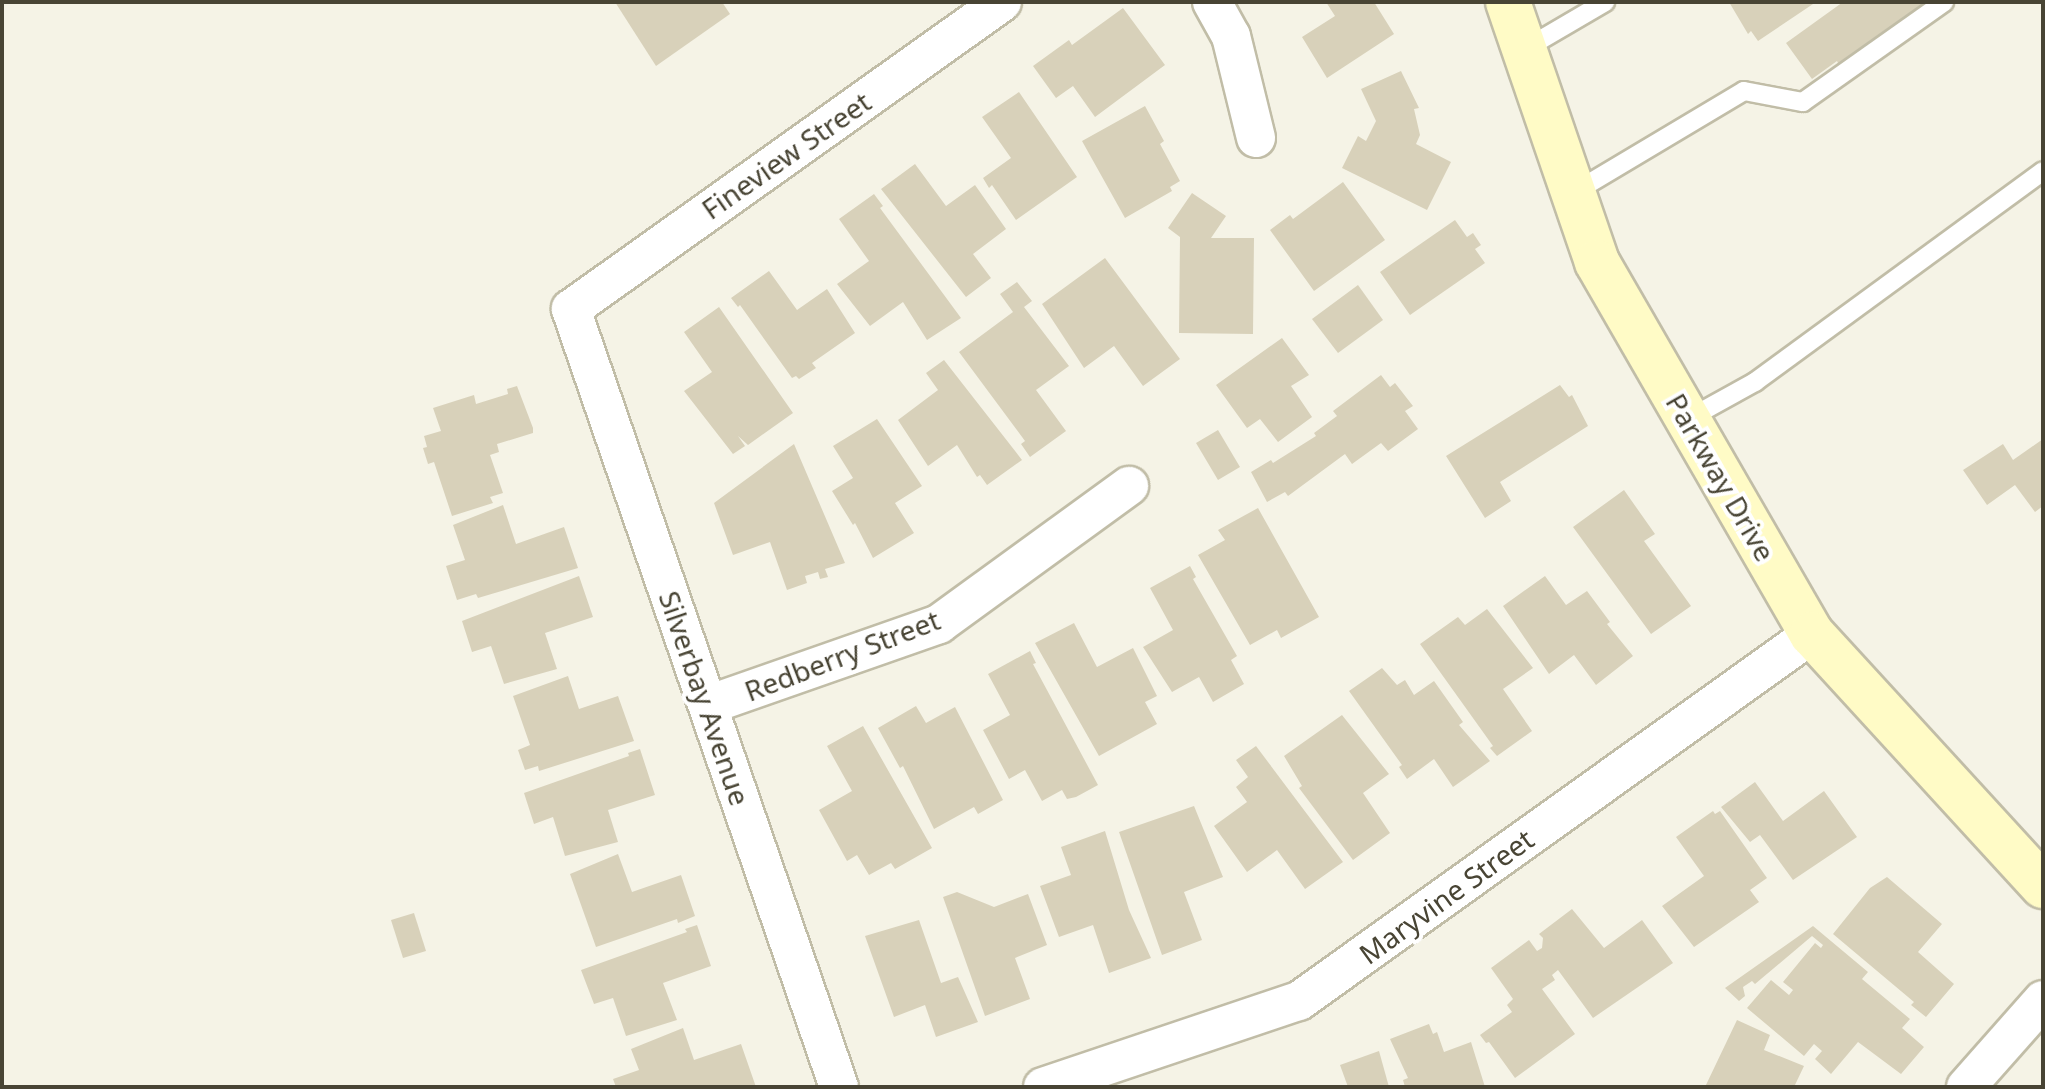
<!DOCTYPE html>
<html>
<head>
<meta charset="utf-8">
<style>
	body { margin:0 }
	#map { position:relative; width:2045px; height:1089px; overflow:hidden; background:#f5f3e6; font-family:"Noto Sans",sans-serif }
	div>[style] { position:absolute }
	[style*='--x'] { left:calc(var(--x)*1px); top:calc(var(--y)*1px); width:calc(var(--w)*1px); rotate:calc(var(--a)*1deg) }
	.building>* { inset:0; background:#d8d1ba }
	.roads { filter:drop-shadow(2px 0 #c1bda7) drop-shadow(-2px 0 #c1bda7) drop-shadow(0 2px #c1bda7) drop-shadow(0 -2px #c1bda7) }
	.lane>* { height:18px; margin:-9px; padding:0 9px; transform-origin:9px; border-radius:9px; background:#fff }
	.street>* { height:38px; margin:-19px; padding:0 19px; transform-origin:19px; border-radius:19px; background:#fff }
	.secondary>* { height:44px; margin:-22px; padding:0 22px; transform-origin:22px; border-radius:22px; background:#fffbc6 }
	span { translate:-50% -50%; white-space:nowrap; text-align:center; line-height:1.15; -webkit-text-stroke:8px #fff; paint-order:stroke }
	.street-label { font-size:28px; color:#484434 }
	.frame { position:absolute; inset:0; border:4px solid #484434; pointer-events:none }
</style>
</head>
<body>
<div id="map">
	<div class="building">
		<div style="clip-path:polygon(615px 2px,722px 2px,730px 14px,656px 66px)"></div>
		<div style="clip-path:polygon(1326px 2px,1374px 2px,1394px 34px,1327px 78px,1302px 37px,1335px 16px)"></div>
		<div style="clip-path:polygon(1729px 2px,1816px 2px,1758px 41px,1751px 31px,1748px 34px)"></div>
		<div style="clip-path:polygon(1843px 2px,1931px 2px,1840px 67px,1837px 61px,1812px 79px,1786px 43px)"></div>
		<div style="clip-path:polygon(1123px 8px,1165px 65px,1095px 117px,1073px 86px,1056px 98px,1033px 66px,1069px 40px,1072px 45px)"></div>
		<div style="clip-path:polygon(1401px 71px,1419px 108px,1414px 109px,1420px 135px,1416px 144px,1451px 162px,1427px 210px,1342px 168px,1358px 136px,1366px 141px,1376px 121px,1361px 89px)"></div>
		<div style="clip-path:polygon(1019px 92px,1077px 177px,1016px 220px,992px 185px,989px 188px,983px 178px,1011px 158px,982px 117px)"></div>
		<div style="clip-path:polygon(1145px 106px,1164px 141px,1160px 144px,1180px 181px,1170px 187px,1172px 191px,1125px 218px,1082px 141px)"></div>
		<div style="clip-path:polygon(915px 164px,946px 206px,975px 185px,1006px 229px,973px 254px,991px 278px,966px 297px,881px 189px)"></div>
		<div style="clip-path:polygon(1343px 182px,1385px 240px,1314px 291px,1270px 230px,1290px 215px,1293px 219px)"></div>
		<div style="clip-path:polygon(1192px 193px,1226px 216px,1211px 238px,1254px 238px,1253px 334px,1179px 333px,1180px 237px,1168px 228px)"></div>
		<div style="clip-path:polygon(874px 194px,883px 206px,880px 208px,961px 318px,927px 340px,903px 302px,870px 326px,837px 284px,869px 261px,839px 219px)"></div>
		<div style="clip-path:polygon(1455px 220px,1467px 237px,1473px 233px,1481px 245px,1475px 249px,1485px 263px,1410px 315px,1380px 272px)"></div>
		<div style="clip-path:polygon(1105px 258px,1180px 359px,1143px 386px,1114px 346px,1084px 368px,1042px 304px)"></div>
		<div style="clip-path:polygon(769px 271px,797px 310px,827px 289px,855px 333px,812px 363px,816px 368px,799px 379px,796px 376px,792px 378px,740px 305px,738px 307px,731px 298px)"></div>
		<div style="clip-path:polygon(1017px 282px,1032px 301px,1024px 307px,1069px 366px,1036px 390px,1066px 431px,1030px 457px,1021px 444px,1025px 441px,959px 352px,1013px 312px,1000px 294px)"></div>
		<div style="clip-path:polygon(1358px 285px,1383px 320px,1338px 353px,1312px 319px)"></div>
		<div style="clip-path:polygon(719px 307px,793px 413px,748px 445px,738px 436px,745px 446px,733px 454px,684px 391px,712px 372px,684px 332px)"></div>
		<div style="clip-path:polygon(1282px 338px,1309px 375px,1291px 386px,1312px 417px,1278px 442px,1260px 419px,1247px 428px,1216px 385px)"></div>
		<div style="clip-path:polygon(944px 360px,1022px 460px,987px 485px,980px 475px,977px 477px,957px 445px,928px 466px,898px 420px,938px 390px,926px 373px)"></div>
		<div style="clip-path:polygon(1381px 375px,1390px 387px,1395px 383px,1413px 406px,1405px 411px,1418px 429px,1388px 451px,1381px 443px,1352px 464px,1345px 454px,1288px 496px,1285px 492px,1267px 502px,1251px 472px,1271px 460px,1273px 463px,1316px 436px,1314px 433px,1337px 416px,1333px 411px)"></div>
		<div style="clip-path:polygon(1560px 385px,1569px 397px,1572px 395px,1588px 426px,1500px 482px,1511px 501px,1485px 518px,1446px 456px)"></div>
		<div style="clip-path:polygon(517px 386px,533px 428px,533px 433px,497px 444px,499px 452px,490px 455px,503px 493px,490px 497px,493px 503px,452px 516px,434px 462px,428px 464px,423px 448px,427px 447px,424px 436px,441px 431px,433px 408px,474px 395px,476px 404px,508px 394px,507px 389px)"></div>
		<div style="clip-path:polygon(877px 419px,922px 486px,895px 503px,914px 533px,873px 558px,855px 523px,853px 525px,832px 491px,853px 478px,833px 446px)"></div>
		<div style="clip-path:polygon(1218px 430px,1240px 467px,1218px 480px,1196px 443px)"></div>
		<div style="clip-path:polygon(2043px 439px,2043px 506px,2035px 512px,2015px 485px,1987px 505px,1963px 470px,2003px 444px,2013px 460px)"></div>
		<div style="clip-path:polygon(794px 444px,845px 563px,825px 569px,828px 577px,820px 579px,818px 572px,805px 576px,807px 583px,787px 590px,770px 542px,733px 555px,714px 503px)"></div>
		<div style="clip-path:polygon(1624px 490px,1655px 534px,1644px 541px,1691px 606px,1651px 634px,1573px 527px)"></div>
		<div style="clip-path:polygon(503px 505px,516px 544px,564px 527px,578px 568px,478px 598px,476px 594px,457px 600px,446px 566px,465px 560px,453px 525px)"></div>
		<div style="clip-path:polygon(1258px 508px,1319px 617px,1281px 638px,1277px 630px,1250px 645px,1198px 555px,1225px 540px,1218px 530px)"></div>
		<div style="clip-path:polygon(1190px 566px,1196px 577px,1193px 579px,1237px 656px,1231px 660px,1244px 684px,1213px 702px,1199px 677px,1172px 692px,1143px 647px,1173px 630px,1150px 588px)"></div>
		<div style="clip-path:polygon(579px 576px,593px 617px,545px 633px,557px 669px,504px 684px,491px 646px,472px 652px,462px 621px)"></div>
		<div style="clip-path:polygon(1545px 576px,1566px 605px,1587px 591px,1610px 622px,1607px 624px,1633px 656px,1596px 685px,1574px 655px,1549px 674px,1503px 606px)"></div>
		<div style="clip-path:polygon(1487px 609px,1533px 668px,1503px 689px,1532px 731px,1497px 756px,1490px 748px,1493px 746px,1420px 644px,1458px 617px,1465px 625px)"></div>
		<div style="clip-path:polygon(1074px 623px,1097px 667px,1133px 648px,1157px 696px,1145px 702px,1157px 724px,1099px 756px,1035px 643px)"></div>
		<div style="clip-path:polygon(1030px 651px,1036px 663px,1033px 664px,1098px 785px,1076px 797px,1067px 799px,1062px 790px,1042px 801px,1025px 770px,1009px 779px,983px 730px,1010px 715px,988px 674px)"></div>
		<div style="clip-path:polygon(1382px 668px,1397px 685px,1405px 680px,1414px 695px,1434px 681px,1463px 722px,1459px 725px,1490px 761px,1453px 787px,1434px 759px,1407px 779px,1399px 767px,1402px 765px,1349px 691px)"></div>
		<div style="clip-path:polygon(568px 676px,579px 709px,618px 696px,634px 741px,539px 771px,538px 766px,525px 770px,518px 750px,530px 745px,513px 696px)"></div>
		<div style="clip-path:polygon(916px 706px,926px 723px,955px 707px,1003px 800px,978px 814px,974px 807px,934px 829px,903px 766px,900px 768px,878px 728px)"></div>
		<div style="clip-path:polygon(1342px 715px,1389px 774px,1363px 793px,1390px 833px,1353px 860px,1299px 788px,1302px 786px,1284px 756px)"></div>
		<div style="clip-path:polygon(863px 726px,932px 848px,895px 869px,891px 863px,869px 875px,857px 855px,847px 861px,819px 810px,852px 791px,827px 746px)"></div>
		<div style="clip-path:polygon(1256px 746px,1343px 862px,1305px 889px,1277px 850px,1247px 872px,1214px 826px,1247px 802px,1236px 787px,1248px 777px,1236px 760px)"></div>
		<div style="clip-path:polygon(640px 749px,655px 795px,608px 810px,618px 842px,565px 856px,553px 817px,534px 824px,524px 793px,629px 756px,628px 753px)"></div>
		<div style="clip-path:polygon(1755px 782px,1783px 821px,1824px 791px,1857px 837px,1793px 880px,1760px 835px,1750px 842px,1721px 807px)"></div>
		<div style="clip-path:polygon(1194px 806px,1223px 877px,1184px 892px,1202px 940px,1162px 955px,1119px 832px)"></div>
		<div style="clip-path:polygon(1713px 811px,1715px 814px,1720px 811px,1767px 878px,1750px 890px,1759px 902px,1694px 947px,1662px 906px,1704px 876px,1676px 837px)"></div>
		<div style="clip-path:polygon(1105px 831px,1129px 910px,1151px 958px,1109px 973px,1093px 925px,1059px 937px,1040px 886px,1071px 875px,1061px 847px)"></div>
		<div style="clip-path:polygon(618px 854px,632px 892px,681px 875px,695px 916px,678px 923px,677px 919px,596px 947px,570px 874px)"></div>
		<div style="clip-path:polygon(1887px 877px,1942px 924px,1918px 952px,1954px 984px,1926px 1017px,1911px 1005px,1914px 1002px,1833px 934px,1870px 888px)"></div>
		<div style="clip-path:polygon(957px 892px,994px 907px,1028px 894px,1047px 945px,1015px 958px,1030px 999px,985px 1016px,943px 897px)"></div>
		<div style="clip-path:polygon(1572px 909px,1604px 948px,1642px 920px,1673px 963px,1593px 1018px,1558px 970px,1552px 975px,1555px 980px,1542px 989px,1575px 1034px,1515px 1078px,1489px 1042px,1486px 1043px,1480px 1035px,1512px 1012px,1507px 1005px,1513px 999px,1491px 968px,1529px 940px,1537px 951px,1542px 948px,1543px 938px,1539px 934px)"></div>
		<div style="clip-path:polygon(414px 913px,426px 951px,403px 958px,391px 920px)"></div>
		<div style="clip-path:polygon(919px 920px,941px 983px,958px 977px,978px 1022px,936px 1037px,925px 1005px,894px 1017px,865px 936px)"></div>
		<div style="clip-path:polygon(697px 925px,711px 966px,663px 983px,677px 1020px,626px 1036px,613px 998px,594px 1004px,581px 970px,687px 932px,685px 929px)"></div>
		<div style="clip-path:polygon(1813px 926px,1868px 972px,1862px 979px,1910px 1019px,1902px 1028px,1924px 1047px,1901px 1074px,1858px 1042px,1831px 1074px,1815px 1059px,1822px 1051px,1814px 1044px,1804px 1056px,1747px 1008px,1771px 980px,1789px 995px,1793px 990px,1783px 982px,1815px 943px,1821px 948px,1823px 945px,1812px 936px,1755px 984px,1752px 981px,1743px 987px,1745px 996px,1739px 1001px,1725px 988px)"></div>
		<div style="clip-path:polygon(1737px 1020px,1770px 1035px,1764px 1050px,1804px 1066px,1794px 1087px,1705px 1087px)"></div>
		<div style="clip-path:polygon(1429px 1024px,1433px 1034px,1437px 1032px,1444px 1052px,1471px 1042px,1485px 1087px,1405px 1087px,1403px 1080px,1408px 1078px,1390px 1039px)"></div>
		<div style="clip-path:polygon(683px 1028px,694px 1060px,741px 1044px,756px 1087px,616px 1087px,613px 1079px,639px 1070px,631px 1049px)"></div>
		<div style="clip-path:polygon(1379px 1051px,1389px 1087px,1348px 1087px,1340px 1065px)"></div>
	</div>
	<div class="roads">
		<div class="lane">
			<div style="--x:1525;--y:49;--w:93;--a:-30.4"></div>
			<div style="--x:1573;--y:193;--w:199;--a:-30.8"></div>
			<div style="--x:1744;--y:91;--w:60;--a:10.6"></div>
			<div style="--x:1803;--y:102;--w:173;--a:-35.3"></div>
			<div style="--x:1688;--y:419;--w:77;--a:-28.9"></div>
			<div style="--x:1755;--y:382;--w:357;--a:-36.2"></div>
		</div>
		<div class="street">
			<div style="--x:1212;--y:2;--w:39;--a:61"></div>
			<div style="--x:1231;--y:36;--w:105;--a:76.2"></div>
			<div style="--x:708;--y:705;--w:245;--a:-19.3"></div>
			<div style="--x:939;--y:624;--w:235;--a:-36"></div>
			<div style="--x:839;--y:1087;--w:823;--a:-109.01"></div>
			<div style="--x:571;--y:309;--w:529;--a:-35.46"></div>
			<div style="--x:1043;--y:1087;--w:270;--a:-18.6"></div>
			<div style="--x:1299;--y:1001;--w:631;--a:-35.58"></div>
			<div style="--x:1966;--y:1087;--w:116;--a:-48.5"></div>
		</div>
		<div class="secondary">
			<div style="--x:1508;--y:2;--w:275;--a:71.1"></div>
			<div style="--x:1597;--y:262;--w:430;--a:60"></div>
			<div style="--x:1812;--y:634;--w:342;--a:47.5"></div>
		</div>
	</div>
	<div class="street-label">
		<span style="left:786px;top:155px;rotate:-35deg">Fineview Street</span>
		<span style="left:1721px;top:477px;rotate:60deg">Parkway Drive</span>
		<span style="left:842px;top:655px;rotate:-21deg">Redberry Street</span>
		<span style="left:705px;top:698px;rotate:71deg">Silverbay Avenue</span>
		<span style="left:1446px;top:896px;rotate:-36deg">Maryvine Street</span>
	</div>
	<div class="frame"></div>
</div>
</body>
</html>
